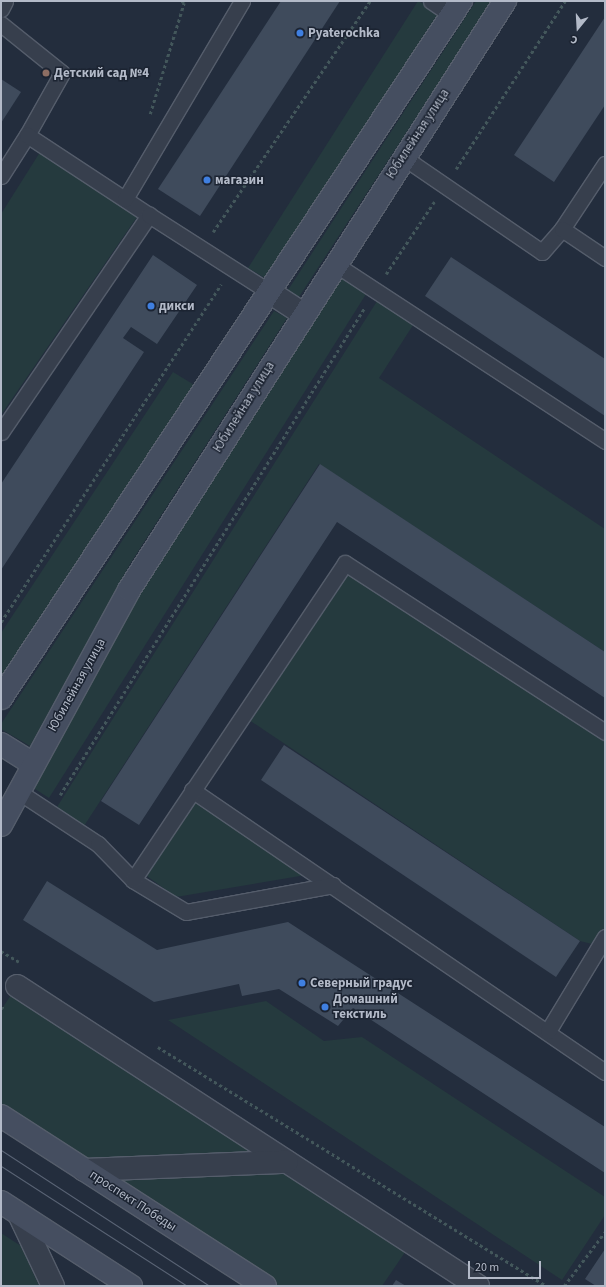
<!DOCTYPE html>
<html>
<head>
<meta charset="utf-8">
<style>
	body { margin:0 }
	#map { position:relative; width:606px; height:1287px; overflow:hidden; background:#232d3d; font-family:"Source Sans 3",sans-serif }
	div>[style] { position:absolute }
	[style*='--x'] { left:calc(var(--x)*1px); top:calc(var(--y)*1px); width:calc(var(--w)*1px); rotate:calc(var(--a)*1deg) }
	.green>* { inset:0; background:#253a3e }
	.building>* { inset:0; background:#3f4b5c }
	.path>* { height:2.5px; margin-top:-1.25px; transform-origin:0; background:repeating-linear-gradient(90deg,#43575b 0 3px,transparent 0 6px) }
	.roads { filter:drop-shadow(1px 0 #555d6b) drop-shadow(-1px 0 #555d6b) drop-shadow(0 1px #555d6b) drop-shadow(0 -1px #555d6b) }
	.lane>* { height:15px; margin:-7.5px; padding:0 7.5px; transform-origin:7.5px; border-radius:7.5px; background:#373f4d }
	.street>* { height:22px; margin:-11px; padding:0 11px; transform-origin:11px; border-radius:11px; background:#373f4d }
	.secondary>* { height:22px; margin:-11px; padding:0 11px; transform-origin:11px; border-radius:11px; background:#454e60 }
	.tram>* { height:1px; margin:-0.5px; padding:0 0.5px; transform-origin:0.5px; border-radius:0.5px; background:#596374 }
	.dots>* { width:11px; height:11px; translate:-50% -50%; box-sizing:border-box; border:2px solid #1c2432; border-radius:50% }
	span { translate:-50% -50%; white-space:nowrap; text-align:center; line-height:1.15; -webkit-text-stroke:3px #1c2432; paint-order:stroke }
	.poi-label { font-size:13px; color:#b3bac8; font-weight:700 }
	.left { translate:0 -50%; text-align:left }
	.street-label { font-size:13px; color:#b3bac8 }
	.frame { position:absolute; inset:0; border:2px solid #b3bac8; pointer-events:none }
	.north { position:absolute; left:558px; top:8px; width:40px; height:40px; -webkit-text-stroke:3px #1c2432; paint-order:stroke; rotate:198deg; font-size:11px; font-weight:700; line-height:16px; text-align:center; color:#b3bac8 }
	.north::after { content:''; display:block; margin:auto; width:14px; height:18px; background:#b3bac8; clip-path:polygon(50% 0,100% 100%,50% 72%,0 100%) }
	.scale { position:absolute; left:468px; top:1261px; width:73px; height:18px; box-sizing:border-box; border:2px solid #b3bac8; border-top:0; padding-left:5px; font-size:12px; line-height:14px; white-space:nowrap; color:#b3bac8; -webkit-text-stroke:3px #1c2432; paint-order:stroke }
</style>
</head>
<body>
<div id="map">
	<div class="green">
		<div style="clip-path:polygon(418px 1px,439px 12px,265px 278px,248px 268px)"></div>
		<div style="clip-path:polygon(476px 1px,492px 1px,299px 297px,288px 290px)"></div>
		<div style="clip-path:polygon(42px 149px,139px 214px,1px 415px,1px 214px)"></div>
		<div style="clip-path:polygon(340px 272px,368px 291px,49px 798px,32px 787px,137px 595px)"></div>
		<div style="clip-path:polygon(379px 298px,415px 322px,379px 378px,605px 529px,605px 652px,319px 464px,84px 826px,57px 807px)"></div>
		<div style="clip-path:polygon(274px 311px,287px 318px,130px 564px,30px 746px,1px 729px,1px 724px)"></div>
		<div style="clip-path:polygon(173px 372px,196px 386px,1px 678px,1px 633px)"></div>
		<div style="clip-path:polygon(347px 570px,605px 737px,605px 929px,596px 945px,580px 941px,246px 718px)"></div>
		<div style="clip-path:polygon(192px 801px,306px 875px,176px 897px,144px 874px)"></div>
		<div style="clip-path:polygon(17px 986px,412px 1242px,382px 1286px,265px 1286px,1px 1116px,1px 1010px)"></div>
		<div style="clip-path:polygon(266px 1001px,324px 1041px,362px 1037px,605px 1197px,605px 1215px,562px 1280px,168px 1020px)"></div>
		<div style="clip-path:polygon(1px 1233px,21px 1246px,39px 1286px,1px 1286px)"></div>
	</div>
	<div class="building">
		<div style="clip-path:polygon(281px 1px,340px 1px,200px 216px,158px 189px)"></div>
		<div style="clip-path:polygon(605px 17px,605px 105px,554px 182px,514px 155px)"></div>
		<div style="clip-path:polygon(1px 79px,21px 92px,1px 123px)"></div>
		<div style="clip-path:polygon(153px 255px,197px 285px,157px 344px,131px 327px,123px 338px,144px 352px,1px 570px,1px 484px)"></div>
		<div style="clip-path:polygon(451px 257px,605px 359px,605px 416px,425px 296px)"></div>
		<div style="clip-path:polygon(320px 464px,605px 652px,605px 698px,337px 522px,139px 825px,101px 801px)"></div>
		<div style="clip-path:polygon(284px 745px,580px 941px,556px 977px,261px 780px)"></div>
		<div style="clip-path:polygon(47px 881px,157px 950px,288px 922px,605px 1127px,605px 1173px,353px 1008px,338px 1026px,279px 989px,242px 996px,239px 984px,154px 1002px,23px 920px)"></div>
		<div style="clip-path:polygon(605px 1249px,605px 1286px,596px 1286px,585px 1279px)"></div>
		<div style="clip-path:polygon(396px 1280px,406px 1286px,392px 1286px)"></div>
	</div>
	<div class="path">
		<div style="--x:150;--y:114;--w:116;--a:-73"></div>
		<div style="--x:184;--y:3;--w:4;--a:-146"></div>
		<div style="--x:456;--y:169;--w:200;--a:-57"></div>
		<div style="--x:213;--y:232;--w:279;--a:-55.8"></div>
		<div style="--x:386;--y:274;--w:87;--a:-56.3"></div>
		<div style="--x:1;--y:622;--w:403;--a:-56.9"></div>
		<div style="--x:60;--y:795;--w:575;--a:-57.99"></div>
		<div style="--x:1;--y:951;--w:21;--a:31"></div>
		<div style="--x:1;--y:1009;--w:5;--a:-53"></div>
		<div style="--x:158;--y:1047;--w:456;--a:31.6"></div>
		<div style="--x:564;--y:1286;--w:68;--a:-52.8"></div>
	</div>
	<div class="roads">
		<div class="lane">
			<div style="--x:431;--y:1;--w:25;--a:34"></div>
			<div style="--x:1;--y:9;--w:9;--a:-63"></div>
			<div style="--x:1;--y:24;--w:78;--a:38.8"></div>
			<div style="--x:62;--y:73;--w:71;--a:119.4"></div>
			<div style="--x:403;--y:157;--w:168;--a:34.4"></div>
			<div style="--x:542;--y:252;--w:30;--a:-49"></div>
			<div style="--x:562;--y:229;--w:78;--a:-56.5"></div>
			<div style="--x:1;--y:176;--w:49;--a:-57.6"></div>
			<div style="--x:27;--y:135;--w:146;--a:33.3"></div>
			<div style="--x:125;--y:199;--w:230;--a:-59.4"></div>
			<div style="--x:562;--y:229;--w:52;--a:34"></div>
			<div style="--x:335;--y:264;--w:323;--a:33.2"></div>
			<div style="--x:1;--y:432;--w:263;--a:-55.7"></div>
			<div style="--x:149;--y:215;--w:145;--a:32.6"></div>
			<div style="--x:192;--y:790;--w:500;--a:34.33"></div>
			<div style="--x:19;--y:792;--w:95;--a:33.4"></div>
			<div style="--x:98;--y:844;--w:50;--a:45.8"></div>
			<div style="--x:333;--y:885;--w:149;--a:169.6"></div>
			<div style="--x:186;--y:912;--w:62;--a:-148.9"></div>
			<div style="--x:133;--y:880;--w:381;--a:-56.2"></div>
			<div style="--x:345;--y:563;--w:310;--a:33"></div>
			<div style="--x:548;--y:1031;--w:110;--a:-58.8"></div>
		</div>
		<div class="street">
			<div style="--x:271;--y:293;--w:38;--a:33"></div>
			<div style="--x:17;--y:986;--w:550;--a:33.05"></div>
			<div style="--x:84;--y:1170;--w:203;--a:-2.3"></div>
			<div style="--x:19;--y:1214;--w:80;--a:64.7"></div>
		</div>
		<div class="secondary">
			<div style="--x:1;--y:698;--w:835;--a:-56.58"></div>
			<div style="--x:1;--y:744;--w:38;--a:32"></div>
			<div style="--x:1;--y:825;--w:268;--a:-61.4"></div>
			<div style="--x:129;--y:590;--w:699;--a:-57.45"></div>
			<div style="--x:1;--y:1116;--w:314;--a:32.8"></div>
			<div style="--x:1;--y:1202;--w:155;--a:32.9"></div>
		</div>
	</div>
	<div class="tram">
		<div style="--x:1;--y:1150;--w:249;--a:33.1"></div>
		<div style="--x:1;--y:1166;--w:221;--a:32.8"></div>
	</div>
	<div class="dots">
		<div style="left:300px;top:33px;background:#3f7fe0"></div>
		<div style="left:46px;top:73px;background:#8d6e63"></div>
		<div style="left:207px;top:180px;background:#3f7fe0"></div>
		<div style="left:151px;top:306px;background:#3f7fe0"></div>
		<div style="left:302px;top:983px;background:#3f7fe0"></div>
		<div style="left:325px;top:1007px;background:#3f7fe0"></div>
	</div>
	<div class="poi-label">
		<span class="left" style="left:308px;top:33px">Pyaterochka</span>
		<span class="left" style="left:54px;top:73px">Детский сад №4</span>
		<span class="left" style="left:215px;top:180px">магазин</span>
		<span class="left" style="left:159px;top:306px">дикси</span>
		<span class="left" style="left:310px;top:983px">Северный градус</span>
		<span class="left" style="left:333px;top:1007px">Домашний<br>текстиль</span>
	</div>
	<div class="street-label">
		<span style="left:418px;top:134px;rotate:-57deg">Юбилейная улица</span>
		<span style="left:244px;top:407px;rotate:-58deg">Юбилейная улица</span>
		<span style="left:77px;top:685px;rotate:-61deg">Юбилейная улица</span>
		<span style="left:133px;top:1201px;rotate:33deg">проспект Победы</span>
	</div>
	<div class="frame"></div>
	<div class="north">С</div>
	<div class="scale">20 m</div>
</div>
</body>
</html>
